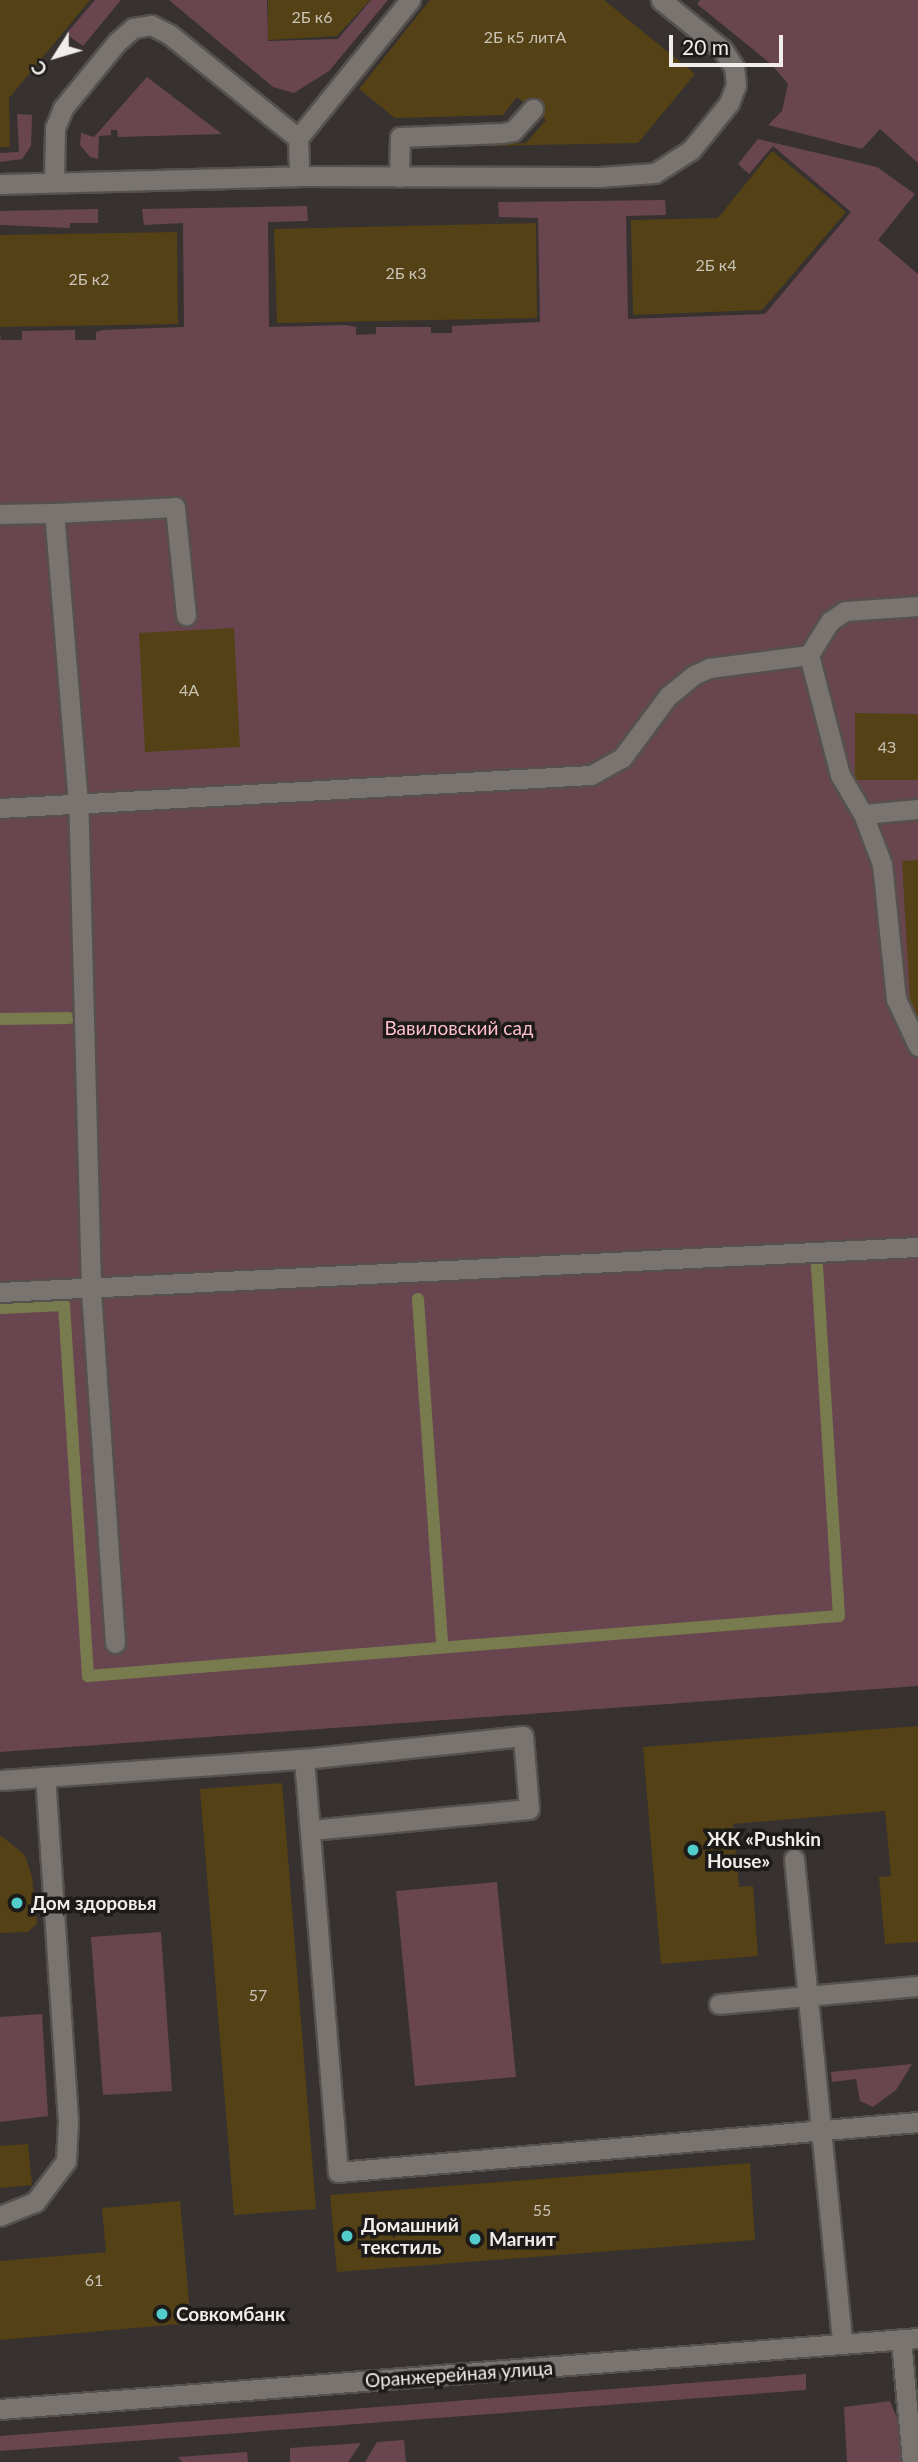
<!DOCTYPE html>
<html>
<head>
<meta charset="utf-8">
<style>
	body { margin:0 }
	#map { position:relative; width:918px; height:2462px; overflow:hidden; background:#37322f; font-family:Lato,sans-serif }
	div>[style] { position:absolute }
	[style*='--x'] { left:calc(var(--x)*1px); top:calc(var(--y)*1px); width:calc(var(--w)*1px); rotate:calc(var(--a)*1deg) }
	.green>* { inset:0; background:#69464f }
	.stream>* { height:12px; margin:-6px; padding:0 6px; transform-origin:6px; border-radius:6px; background:#777b4e }
	.building>* { inset:0; background:#544116 }
	.roads { filter:drop-shadow(2px 0 #55514e) drop-shadow(-2px 0 #55514e) drop-shadow(0 2px #55514e) drop-shadow(0 -2px #55514e) }
	.service>* { height:19px; margin:-9.5px; padding:0 9.5px; transform-origin:9.5px; border-radius:9.5px; background:#79746f }
	.minor>* { height:19px; margin:-9.5px; padding:0 9.5px; transform-origin:9.5px; border-radius:9.5px; background:#79746f }
	.tertiary>* { height:19px; margin:-9.5px; padding:0 9.5px; transform-origin:9.5px; border-radius:9.5px; background:#79746f }
	.dots>* { width:19px; height:19px; translate:-50% -50%; box-sizing:border-box; border:4px solid #1d1b19; border-radius:50% }
	span { translate:-50% -50%; white-space:nowrap; text-align:center; line-height:1.15; -webkit-text-stroke:7px #1d1b19; paint-order:stroke }
	.number-label { font-size:16px; color:#c9c2b5 }
	.number-label span { -webkit-text-stroke-width:0 }
	.park-label { font-size:19px; color:#ffbfce }
	.poi-label { font-size:19px; color:#f0edea; font-weight:700 }
	.left { translate:0 -50%; text-align:left }
	.street-label { font-size:19px; color:#f0edea }
	.north { position:absolute; left:21px; top:21px; width:70px; height:70px; -webkit-text-stroke:5px #1d1b19; paint-order:stroke; rotate:233deg; font-size:19px; font-weight:700; line-height:28px; text-align:center; color:#f0edea }
	.north::after { content:''; display:block; margin:auto; width:24px; height:32px; background:#f0edea; clip-path:polygon(50% 0,100% 100%,50% 72%,0 100%) }
	.scale { position:absolute; left:669px; top:35px; width:114px; height:32px; box-sizing:border-box; border:4px solid #f0edea; border-top:0; padding-left:9px; font-size:21px; line-height:24px; white-space:nowrap; color:#f0edea; -webkit-text-stroke:5px #1d1b19; paint-order:stroke }
</style>
</head>
<body>
<div id="map">
	<div class="green">
		<div style="clip-path:polygon(95px 0,121px 0,83px 46px,66px 34px)"></div>
		<div style="clip-path:polygon(169px 0,267px 0,268px 41px,338px 39px,371px 0,388px 0,329px 71px,294px 93px,273px 87px)"></div>
		<div style="clip-path:polygon(700px 0,918px 0,918px 163px,880px 129px,862px 149px,768px 125px,782px 111px,788px 84px,771px 64px,697px 4px)"></div>
		<div style="clip-path:polygon(147px 77px,222px 134px,118px 137px,117px 130px,111px 130px,111px 135px,99px 136px,98px 159px,90px 157px,80px 145px,81px 133px,94px 137px)"></div>
		<div style="clip-path:polygon(17px 114px,32px 115px,31px 146px,22px 159px,0 162px,0 153px,19px 152px)"></div>
		<div style="clip-path:polygon(758px 139px,877px 167px,915px 194px,878px 240px,918px 274px,918px 1686px,0 1752px,0 334px,1px 340px,22px 340px,22px 331px,75px 330px,75px 340px,96px 340px,96px 332px,103px 330px,184px 327px,183px 223px,144px 225px,142px 209px,307px 206px,308px 221px,268px 222px,269px 327px,346px 325px,356px 327px,356px 335px,376px 334px,376px 327px,431px 327px,431px 333px,452px 333px,452px 326px,540px 322px,538px 218px,499px 217px,498px 202px,665px 200px,666px 215px,626px 216px,628px 319px,765px 314px,851px 212px,773px 146px,749px 174px,738px 164px)"></div>
		<div style="clip-path:polygon(98px 209px,98px 223px,70px 223px,70px 228px,0 225px,0 211px)"></div>
		<div style="clip-path:polygon(497px 1882px,516px 2077px,415px 2086px,396px 1891px)"></div>
		<div style="clip-path:polygon(161px 1932px,172px 2091px,103px 2095px,91px 1937px)"></div>
		<div style="clip-path:polygon(42px 2014px,48px 2116px,0 2122px,0 2017px)"></div>
		<div style="clip-path:polygon(912px 2064px,896px 2090px,873px 2107px,860px 2101px,856px 2079px,832px 2082px,831px 2072px)"></div>
		<div style="clip-path:polygon(806px 2374px,806px 2390px,0 2451px,0 2436px)"></div>
		<div style="clip-path:polygon(890px 2401px,897px 2418px,901px 2462px,847px 2462px,844px 2407px)"></div>
		<div style="clip-path:polygon(404px 2440px,406px 2462px,365px 2462px,377px 2442px)"></div>
		<div style="clip-path:polygon(361px 2443px,348px 2462px,290px 2462px,290px 2448px)"></div>
		<div style="clip-path:polygon(247px 2452px,248px 2462px,182px 2462px,178px 2457px)"></div>
	</div>
	<div class="stream">
		<div style="--x:0;--y:1019;--w:69;--a:-0.8"></div>
		<div style="--x:418;--y:1299;--w:347;--a:86"></div>
		<div style="--x:0;--y:1308;--w:64;--a:-2.7"></div>
		<div style="--x:64;--y:1305;--w:372;--a:86.3"></div>
		<div style="--x:88;--y:1676;--w:753;--a:-4.57"></div>
		<div style="--x:839;--y:1616;--w:352;--a:-93.6"></div>
	</div>
	<div class="building">
		<div style="clip-path:polygon(0 0,90px 0,9px 98px,10px 147px,0 147px)"></div>
		<div style="clip-path:polygon(268px 0,370px 0,337px 36px,268px 40px)"></div>
		<div style="clip-path:polygon(430px 0,604px 0,695px 74px,638px 143px,433px 147px,526px 143px,546px 120px,517px 97px,503px 115px,395px 118px,359px 89px)"></div>
		<div style="clip-path:polygon(772px 151px,846px 212px,762px 310px,633px 315px,631px 220px,718px 218px)"></div>
		<div style="clip-path:polygon(536px 223px,537px 318px,277px 323px,274px 229px)"></div>
		<div style="clip-path:polygon(177px 232px,178px 324px,0 327px,0 235px)"></div>
		<div style="clip-path:polygon(234px 628px,240px 747px,145px 752px,139px 633px)"></div>
		<div style="clip-path:polygon(855px 713px,918px 714px,918px 780px,855px 780px)"></div>
		<div style="clip-path:polygon(918px 860px,918px 1018px,911px 1018px,902px 861px)"></div>
		<div style="clip-path:polygon(918px 1726px,918px 1942px,885px 1944px,879px 1877px,891px 1876px,885px 1811px,733px 1824px,739px 1887px,753px 1886px,758px 1956px,661px 1964px,643px 1747px)"></div>
		<div style="clip-path:polygon(282px 1783px,316px 2209px,234px 2215px,200px 1789px)"></div>
		<div style="clip-path:polygon(0 1835px,25px 1855px,32px 1877px,37px 1924px,28px 1932px,0 1933px)"></div>
		<div style="clip-path:polygon(28px 2144px,32px 2185px,0 2188px,0 2146px)"></div>
		<div style="clip-path:polygon(750px 2163px,755px 2240px,337px 2272px,330px 2195px)"></div>
		<div style="clip-path:polygon(180px 2201px,191px 2323px,0 2340px,0 2261px,106px 2252px,102px 2208px)"></div>
	</div>
	<div class="roads">
		<div class="service">
			<div style="--x:298;--y:138;--w:178;--a:-50.9"></div>
			<div style="--x:399;--y:177;--w:40;--a:-88.6"></div>
			<div style="--x:400;--y:137;--w:102;--a:-2.2"></div>
			<div style="--x:502;--y:133;--w:11;--a:-10"></div>
			<div style="--x:513;--y:131;--w:30;--a:-48"></div>
			<div style="--x:54;--y:182;--w:54;--a:-88.9"></div>
			<div style="--x:55;--y:128;--w:22;--a:-68"></div>
			<div style="--x:63;--y:108;--w:85;--a:-50.7"></div>
			<div style="--x:117;--y:42;--w:21;--a:-41"></div>
			<div style="--x:133;--y:28;--w:18;--a:-9"></div>
			<div style="--x:151;--y:25;--w:20;--a:27"></div>
			<div style="--x:169;--y:34;--w:166;--a:38.9"></div>
			<div style="--x:298;--y:138;--w:38;--a:88"></div>
			<div style="--x:0;--y:184;--w:299;--a:-1.5"></div>
			<div style="--x:299;--y:176;--w:300;--a:0.2"></div>
			<div style="--x:599;--y:177;--w:56;--a:-4.1"></div>
			<div style="--x:655;--y:173;--w:43;--a:-32.6"></div>
			<div style="--x:691;--y:150;--w:60;--a:-51"></div>
			<div style="--x:729;--y:103;--w:19;--a:-69"></div>
			<div style="--x:736;--y:85;--w:18;--a:-96"></div>
			<div style="--x:734;--y:67;--w:20;--a:-123"></div>
			<div style="--x:723;--y:50;--w:80;--a:-141.1"></div>
			<div style="--x:0;--y:514;--w:54;--a:-1.1"></div>
			<div style="--x:918;--y:606;--w:73;--a:176.1"></div>
			<div style="--x:845;--y:611;--w:18;--a:146"></div>
			<div style="--x:830;--y:621;--w:40;--a:122"></div>
			<div style="--x:809;--y:655;--w:124;--a:75.5"></div>
			<div style="--x:840;--y:775;--w:45;--a:59.5"></div>
			<div style="--x:863;--y:814;--w:53;--a:69.2"></div>
			<div style="--x:882;--y:864;--w:136;--a:84.1"></div>
			<div style="--x:896;--y:999;--w:52;--a:64.9"></div>
			<div style="--x:0;--y:808;--w:592;--a:-3.2"></div>
			<div style="--x:591;--y:775;--w:35;--a:-29"></div>
			<div style="--x:622;--y:758;--w:77;--a:-53.4"></div>
			<div style="--x:668;--y:696;--w:33;--a:-39"></div>
			<div style="--x:694;--y:675;--w:17;--a:-25"></div>
			<div style="--x:709;--y:668;--w:101;--a:-7.4"></div>
			<div style="--x:863;--y:814;--w:55;--a:-5.2"></div>
			<div style="--x:0;--y:1292;--w:919;--a:-2.81"></div>
			<div style="--x:115;--y:1643;--w:356;--a:-93.9"></div>
			<div style="--x:91;--y:1288;--w:485;--a:-91.5"></div>
			<div style="--x:78;--y:803;--w:291;--a:-94.7"></div>
			<div style="--x:54;--y:513;--w:121;--a:-2.8"></div>
			<div style="--x:175;--y:507;--w:109;--a:84.2"></div>
			<div style="--x:304;--y:1759;--w:414;--a:85.3"></div>
			<div style="--x:338;--y:2172;--w:582;--a:-4.93"></div>
			<div style="--x:0;--y:1780;--w:305;--a:-4"></div>
			<div style="--x:304;--y:1759;--w:220;--a:-6"></div>
			<div style="--x:523;--y:1736;--w:73;--a:85.3"></div>
			<div style="--x:529;--y:1809;--w:219;--a:174.5"></div>
			<div style="--x:794;--y:1859;--w:487;--a:84.3"></div>
			<div style="--x:719;--y:2004;--w:200;--a:-5.2"></div>
			<div style="--x:0;--y:2216;--w:38;--a:-22"></div>
			<div style="--x:35;--y:2202;--w:51;--a:-52.9"></div>
			<div style="--x:66;--y:2161;--w:40;--a:-87.1"></div>
			<div style="--x:68;--y:2121;--w:344;--a:-93.8"></div>
		</div>
		<div class="minor">
			<div style="--x:901;--y:2339;--w:123;--a:84.9"></div>
		</div>
		<div class="tertiary">
			<div style="--x:0;--y:2409;--w:921;--a:-4.42"></div>
		</div>
	</div>
	<div class="dots">
		<div style="left:693px;top:1850px;background:#52cdcc"></div>
		<div style="left:17px;top:1903px;background:#52cdcc"></div>
		<div style="left:347px;top:2236px;background:#52cdcc"></div>
		<div style="left:475px;top:2239px;background:#52cdcc"></div>
		<div style="left:162px;top:2314px;background:#52cdcc"></div>
	</div>
	<div class="number-label">
		<span style="left:312px;top:17px">2Б к6</span>
		<span style="left:525px;top:37px">2Б к5 литА</span>
		<span style="left:716px;top:265px">2Б к4</span>
		<span style="left:406px;top:273px">2Б к3</span>
		<span style="left:89px;top:279px">2Б к2</span>
		<span style="left:189px;top:690px">4А</span>
		<span style="left:887px;top:747px">4З</span>
		<span style="left:258px;top:1995px">57</span>
		<span style="left:542px;top:2210px">55</span>
		<span style="left:94px;top:2280px">61</span>
	</div>
	<div class="park-label">
		<span style="left:459px;top:1028px">Вавиловский сад</span>
	</div>
	<div class="poi-label">
		<span class="left" style="left:707px;top:1850px">ЖК «Pushkin<br>House»</span>
		<span class="left" style="left:31px;top:1903px">Дом здоровья</span>
		<span class="left" style="left:361px;top:2236px">Домашний<br>текстиль</span>
		<span class="left" style="left:489px;top:2239px">Магнит</span>
		<span class="left" style="left:176px;top:2314px">Совкомбанк</span>
	</div>
	<div class="street-label">
		<span style="left:459px;top:2374px;rotate:-4deg">Оранжерейная улица</span>
	</div>
	<div class="north">С</div>
	<div class="scale">20 m</div>
</div>
</body>
</html>
